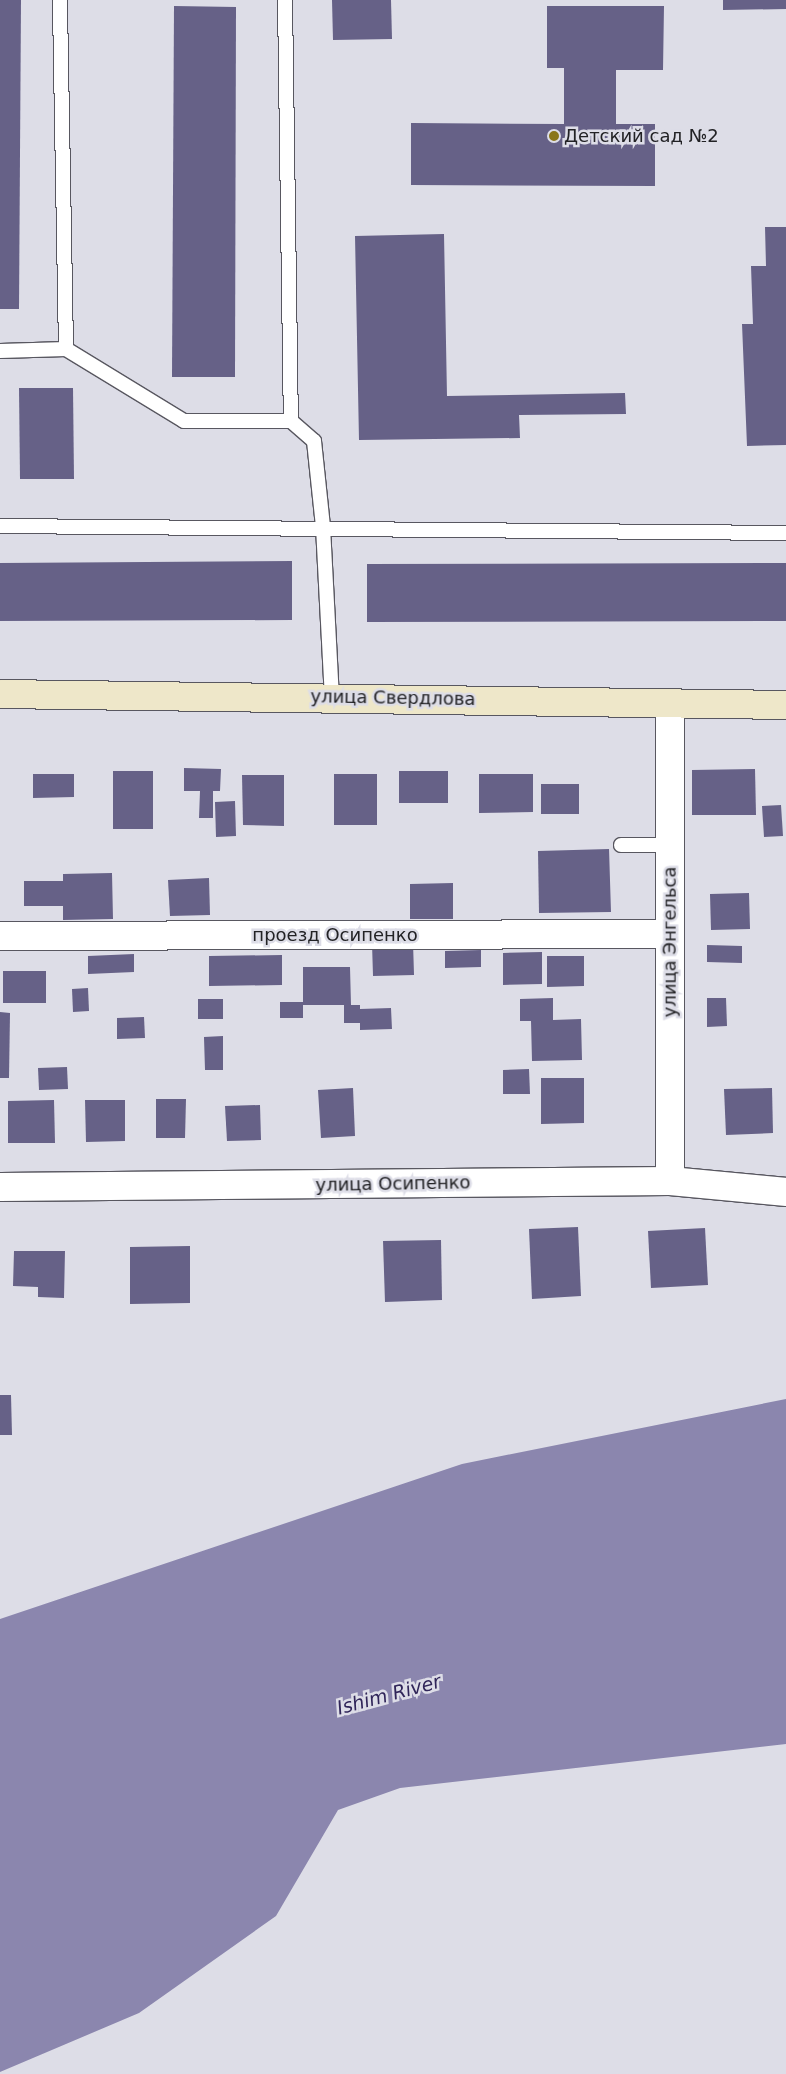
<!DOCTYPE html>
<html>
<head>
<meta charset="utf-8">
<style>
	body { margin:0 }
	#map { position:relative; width:786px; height:2074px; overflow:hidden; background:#dddde7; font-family:"DejaVu Sans",sans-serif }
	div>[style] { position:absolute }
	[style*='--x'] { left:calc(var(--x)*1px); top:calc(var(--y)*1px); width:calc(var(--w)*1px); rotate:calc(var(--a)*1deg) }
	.water>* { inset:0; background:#8b86ae }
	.building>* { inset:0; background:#666187 }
	.roads { filter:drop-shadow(1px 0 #585760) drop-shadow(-1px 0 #585760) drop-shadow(0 1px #585760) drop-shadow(0 -1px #585760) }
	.lane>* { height:14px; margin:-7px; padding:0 7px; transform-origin:7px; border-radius:7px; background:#fff }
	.street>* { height:28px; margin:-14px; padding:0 14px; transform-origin:14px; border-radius:14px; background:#fff }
	.secondary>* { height:28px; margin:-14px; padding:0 14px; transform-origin:14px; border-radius:14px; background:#eee7c9 }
	.dots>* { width:14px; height:14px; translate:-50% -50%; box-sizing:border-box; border:2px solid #dddde7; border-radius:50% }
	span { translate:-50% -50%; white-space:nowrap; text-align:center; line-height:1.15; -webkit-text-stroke:5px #dddde7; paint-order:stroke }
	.poi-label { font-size:18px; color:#222225 }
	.left { translate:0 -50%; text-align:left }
	.street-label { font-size:18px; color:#222225 }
	.water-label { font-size:19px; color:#302559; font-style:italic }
</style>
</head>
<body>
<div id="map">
	<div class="water">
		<div style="clip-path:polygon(786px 1399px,786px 1744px,400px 1788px,338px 1810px,276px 1916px,139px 2013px,0 2072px,0 1619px,462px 1464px)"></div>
	</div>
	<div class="building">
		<div style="clip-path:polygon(0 0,21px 0,19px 309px,0 309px)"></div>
		<div style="clip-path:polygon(332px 0,391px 0,392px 39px,333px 40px)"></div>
		<div style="clip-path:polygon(723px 0,786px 0,786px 9px,723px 10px)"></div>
		<div style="clip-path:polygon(174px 6px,236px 7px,235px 377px,172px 377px)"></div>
		<div style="clip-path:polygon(547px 6px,664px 6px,663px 70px,616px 70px,616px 124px,655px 124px,655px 186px,411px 185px,411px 123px,564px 124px,564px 68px,547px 68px)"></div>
		<div style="clip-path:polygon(765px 227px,786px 227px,786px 445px,747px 446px,742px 324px,753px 324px,751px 266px,766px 266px)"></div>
		<div style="clip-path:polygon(444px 234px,447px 396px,625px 393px,626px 414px,519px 415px,520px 438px,359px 440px,355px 236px)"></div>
		<div style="clip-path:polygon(19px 388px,73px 388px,74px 479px,20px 479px)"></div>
		<div style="clip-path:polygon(292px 561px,292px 620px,0 621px,0 563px)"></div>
		<div style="clip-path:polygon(786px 563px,786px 621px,367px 622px,367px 564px)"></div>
		<div style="clip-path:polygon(184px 768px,221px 769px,220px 791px,213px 791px,213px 818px,199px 818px,200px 791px,184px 791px)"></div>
		<div style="clip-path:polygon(755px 769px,756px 815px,692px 815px,692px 770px)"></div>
		<div style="clip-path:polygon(113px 771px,153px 771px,153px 829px,113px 829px)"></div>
		<div style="clip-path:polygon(399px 771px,448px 771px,448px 803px,399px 803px)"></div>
		<div style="clip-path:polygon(33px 774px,74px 774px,74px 797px,33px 798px)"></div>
		<div style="clip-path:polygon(334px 774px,377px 774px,377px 825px,334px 825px)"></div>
		<div style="clip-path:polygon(479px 774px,533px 774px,533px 812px,479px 813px)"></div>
		<div style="clip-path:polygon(242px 775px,284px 775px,284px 826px,243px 825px)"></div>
		<div style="clip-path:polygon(541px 784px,579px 784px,579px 814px,541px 814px)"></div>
		<div style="clip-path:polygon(235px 801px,236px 836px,216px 837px,215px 802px)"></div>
		<div style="clip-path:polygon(781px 805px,783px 836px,764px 837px,762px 806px)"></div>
		<div style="clip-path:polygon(609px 849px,611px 912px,539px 913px,538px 851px)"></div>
		<div style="clip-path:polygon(112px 873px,113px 919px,63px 920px,63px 906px,24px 906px,24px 881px,63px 881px,63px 874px)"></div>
		<div style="clip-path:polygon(209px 878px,210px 915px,170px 916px,168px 880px)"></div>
		<div style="clip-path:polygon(453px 883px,453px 919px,410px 919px,410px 884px)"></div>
		<div style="clip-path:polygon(749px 893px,750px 929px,711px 930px,710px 894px)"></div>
		<div style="clip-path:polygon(413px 943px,414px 975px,373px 976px,372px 944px)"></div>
		<div style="clip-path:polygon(707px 945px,742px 946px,742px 963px,707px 962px)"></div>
		<div style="clip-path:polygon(481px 950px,481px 967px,445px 968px,445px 951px)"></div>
		<div style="clip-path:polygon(542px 952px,542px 984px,503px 985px,503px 953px)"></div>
		<div style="clip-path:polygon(134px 954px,134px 972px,88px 974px,88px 956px)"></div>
		<div style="clip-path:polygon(282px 955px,282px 985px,209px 986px,209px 956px)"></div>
		<div style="clip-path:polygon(547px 956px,584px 956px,584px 986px,547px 987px)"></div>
		<div style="clip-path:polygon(303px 967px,350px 967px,351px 1005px,360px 1005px,360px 1009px,391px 1008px,392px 1029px,360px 1030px,360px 1023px,344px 1023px,344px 1005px,303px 1005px,303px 1018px,280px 1018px,280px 1002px,303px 1002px)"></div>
		<div style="clip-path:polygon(3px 971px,46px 971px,46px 1003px,3px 1003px)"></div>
		<div style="clip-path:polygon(88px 988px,89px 1011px,73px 1012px,72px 989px)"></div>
		<div style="clip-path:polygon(553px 998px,553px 1020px,581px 1019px,582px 1060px,532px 1061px,531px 1021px,520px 1021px,520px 999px)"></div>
		<div style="clip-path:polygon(707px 998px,726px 998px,727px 1026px,707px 1027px)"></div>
		<div style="clip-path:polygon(198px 999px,223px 999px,223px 1019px,198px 1019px)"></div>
		<div style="clip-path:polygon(0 1012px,10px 1013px,9px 1078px,0 1078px)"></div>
		<div style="clip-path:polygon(144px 1017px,145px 1038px,117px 1039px,117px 1018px)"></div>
		<div style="clip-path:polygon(223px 1036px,223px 1070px,205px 1070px,204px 1037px)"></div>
		<div style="clip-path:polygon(67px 1067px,68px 1089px,39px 1090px,38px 1068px)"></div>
		<div style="clip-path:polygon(529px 1069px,530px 1094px,503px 1094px,503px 1070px)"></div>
		<div style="clip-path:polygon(541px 1078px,584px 1078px,584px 1123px,541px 1124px)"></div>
		<div style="clip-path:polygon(353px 1088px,355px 1136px,321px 1138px,318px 1090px)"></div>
		<div style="clip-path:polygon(772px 1088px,773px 1133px,726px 1135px,724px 1089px)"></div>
		<div style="clip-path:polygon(156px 1099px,186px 1099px,185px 1138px,156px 1138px)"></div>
		<div style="clip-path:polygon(54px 1100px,55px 1143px,8px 1143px,8px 1101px)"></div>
		<div style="clip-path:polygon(85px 1100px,125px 1100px,125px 1141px,86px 1142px)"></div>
		<div style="clip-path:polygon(260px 1105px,261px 1140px,227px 1141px,225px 1106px)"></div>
		<div style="clip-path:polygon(578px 1227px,581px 1296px,532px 1299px,529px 1229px)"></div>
		<div style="clip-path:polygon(705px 1228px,708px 1285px,651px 1288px,648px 1231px)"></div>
		<div style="clip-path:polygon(441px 1240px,442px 1300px,385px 1302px,383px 1241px)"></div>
		<div style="clip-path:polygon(190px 1246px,190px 1303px,130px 1304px,130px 1247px)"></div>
		<div style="clip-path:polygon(14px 1251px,65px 1251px,64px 1298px,38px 1297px,38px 1287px,13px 1286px)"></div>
		<div style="clip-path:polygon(0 1395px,11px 1395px,12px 1435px,0 1435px)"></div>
	</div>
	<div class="roads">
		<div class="lane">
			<div style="--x:285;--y:0;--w:421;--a:89.2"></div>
			<div style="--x:291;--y:421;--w:30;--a:41"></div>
			<div style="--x:314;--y:441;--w:86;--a:84"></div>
			<div style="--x:323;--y:527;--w:170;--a:87"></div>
			<div style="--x:66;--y:349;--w:138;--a:31.4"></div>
			<div style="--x:184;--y:421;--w:107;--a:0"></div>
			<div style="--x:0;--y:351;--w:66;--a:-1.7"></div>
			<div style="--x:66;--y:349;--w:349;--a:-91"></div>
			<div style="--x:0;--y:526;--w:786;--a:0.51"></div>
			<div style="--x:621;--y:845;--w:49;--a:0"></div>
		</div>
		<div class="street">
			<div style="--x:670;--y:704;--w:477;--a:90"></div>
			<div style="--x:0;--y:936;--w:670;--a:-0.17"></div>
			<div style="--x:0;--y:1187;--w:670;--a:-0.51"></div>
			<div style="--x:670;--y:1181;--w:117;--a:5.4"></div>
		</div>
		<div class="secondary">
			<div style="--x:0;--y:694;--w:786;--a:0.8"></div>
		</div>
	</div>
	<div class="dots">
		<div style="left:554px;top:136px;background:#8a761a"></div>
	</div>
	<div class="poi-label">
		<span class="left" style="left:564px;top:136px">Детский сад №2</span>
	</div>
	<div class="street-label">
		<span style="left:393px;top:698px;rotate:1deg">улица Свердлова</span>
		<span style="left:335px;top:935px">проезд Осипенко</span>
		<span style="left:670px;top:942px;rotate:-90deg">улица Энгельса</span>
		<span style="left:393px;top:1184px;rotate:-1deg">улица Осипенко</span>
	</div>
	<div class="water-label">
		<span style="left:389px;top:1695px;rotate:-15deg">Ishim River</span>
	</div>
</div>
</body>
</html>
